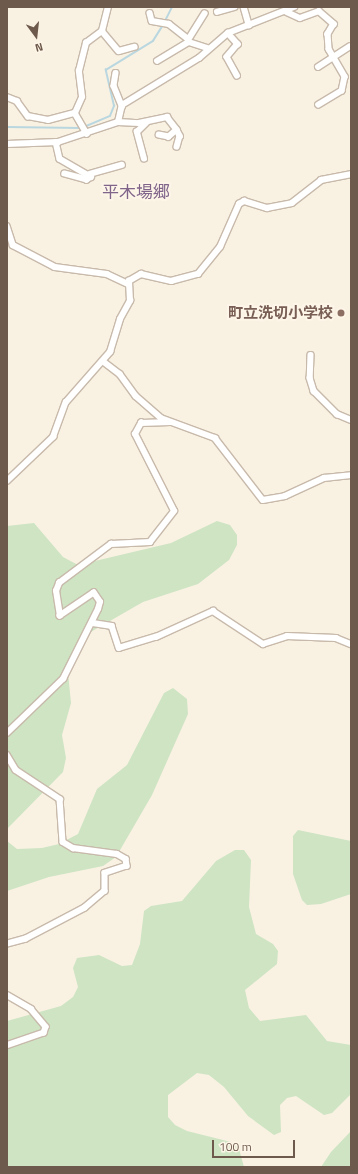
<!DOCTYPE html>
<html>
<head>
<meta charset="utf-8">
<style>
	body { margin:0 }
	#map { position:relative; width:358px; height:1174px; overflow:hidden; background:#f9f2e3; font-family:"Titillium Web","Noto Sans JP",sans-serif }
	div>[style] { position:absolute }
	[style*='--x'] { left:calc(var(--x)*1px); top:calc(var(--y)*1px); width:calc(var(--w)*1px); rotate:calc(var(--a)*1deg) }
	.green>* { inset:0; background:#cee4c3 }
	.stream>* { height:1.5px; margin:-0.75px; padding:0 0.75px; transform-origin:0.75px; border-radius:0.75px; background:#bad7e0 }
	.roads { filter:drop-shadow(1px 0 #c8baab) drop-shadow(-1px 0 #c8baab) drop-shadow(0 1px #c8baab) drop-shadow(0 -1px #c8baab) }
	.minor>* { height:5.5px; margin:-2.75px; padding:0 2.75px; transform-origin:2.75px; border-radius:2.75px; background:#fff }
	.dots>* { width:11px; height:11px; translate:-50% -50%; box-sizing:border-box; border:2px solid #fdf6e8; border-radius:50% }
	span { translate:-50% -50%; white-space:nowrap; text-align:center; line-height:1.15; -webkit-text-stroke:4px #fdf6e8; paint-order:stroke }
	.education-label { font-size:15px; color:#785e54; font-weight:700 }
	.right { translate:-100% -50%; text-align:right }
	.quarter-label { font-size:17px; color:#80648a }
	.frame { position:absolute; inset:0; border:8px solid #6e5a4c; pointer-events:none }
	.north { position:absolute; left:16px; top:16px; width:40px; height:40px; -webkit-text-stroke:3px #fdf6e8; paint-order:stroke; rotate:165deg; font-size:11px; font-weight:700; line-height:16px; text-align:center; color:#6e5a4c }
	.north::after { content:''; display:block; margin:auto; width:14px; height:18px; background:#6e5a4c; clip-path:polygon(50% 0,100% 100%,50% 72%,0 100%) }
	.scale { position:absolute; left:212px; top:1140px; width:83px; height:18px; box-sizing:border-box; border:2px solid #6e5a4c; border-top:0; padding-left:5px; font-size:12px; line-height:14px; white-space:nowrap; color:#6e5a4c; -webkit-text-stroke:3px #fdf6e8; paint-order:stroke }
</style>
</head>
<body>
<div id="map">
	<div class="green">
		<div style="clip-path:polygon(217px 521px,230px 525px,237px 535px,237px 545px,229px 560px,198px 584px,143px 602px,82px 637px,68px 673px,71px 703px,62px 735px,66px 758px,63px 772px,7px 829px,7px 526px,34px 523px,63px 557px,78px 565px,171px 543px)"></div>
		<div style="clip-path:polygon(173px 688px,187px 699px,188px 714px,152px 795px,116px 857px,103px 866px,49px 877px,7px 891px,7px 841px,17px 849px,42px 848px,59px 844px,78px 834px,97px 789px,127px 765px,164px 693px)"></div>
		<div style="clip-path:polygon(298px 830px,351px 841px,351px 894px,321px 904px,307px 905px,302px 900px,293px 874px,293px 836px)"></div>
		<div style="clip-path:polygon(235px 850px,244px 850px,251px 860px,249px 907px,256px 934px,273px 944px,278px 951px,277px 964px,245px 990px,249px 1008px,260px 1021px,306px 1015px,327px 1041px,351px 1045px,351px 1094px,332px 1113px,324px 1115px,296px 1096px,287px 1098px,280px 1105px,281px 1132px,274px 1135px,248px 1116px,224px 1087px,209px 1075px,197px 1073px,168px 1095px,168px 1117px,175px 1125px,187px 1131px,231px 1142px,239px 1149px,244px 1167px,7px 1167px,7px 1021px,61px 1006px,73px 997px,78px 987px,73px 968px,77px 958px,99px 955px,122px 966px,132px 965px,140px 944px,144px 911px,151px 906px,182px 901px,216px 861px)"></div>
		<div style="clip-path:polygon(351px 1131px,351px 1167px,321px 1167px,331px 1152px)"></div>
	</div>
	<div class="stream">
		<div style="--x:165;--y:21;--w:16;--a:-63"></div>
		<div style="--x:7;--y:127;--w:74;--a:0.8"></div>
		<div style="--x:84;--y:127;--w:28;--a:-23"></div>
		<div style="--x:110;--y:116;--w:11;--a:-68"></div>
		<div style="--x:114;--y:106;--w:37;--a:-103"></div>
		<div style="--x:106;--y:70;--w:55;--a:-31.7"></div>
		<div style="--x:153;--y:41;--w:19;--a:-58"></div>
	</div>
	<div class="roads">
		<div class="minor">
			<div style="--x:244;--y:7;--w:19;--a:74"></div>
			<div style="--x:217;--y:12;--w:18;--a:-16"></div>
			<div style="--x:287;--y:12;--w:14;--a:25"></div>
			<div style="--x:300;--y:18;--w:20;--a:-20"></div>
			<div style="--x:319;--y:11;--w:20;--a:41"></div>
			<div style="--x:334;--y:24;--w:12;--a:121"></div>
			<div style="--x:328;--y:34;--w:15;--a:86"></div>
			<div style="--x:329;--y:49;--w:32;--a:60"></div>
			<div style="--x:345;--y:77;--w:14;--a:102"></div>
			<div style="--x:342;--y:91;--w:27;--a:149"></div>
			<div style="--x:150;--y:13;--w:8;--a:76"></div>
			<div style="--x:152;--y:21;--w:17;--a:10"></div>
			<div style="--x:169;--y:24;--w:23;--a:38"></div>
			<div style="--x:102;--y:31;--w:26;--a:50"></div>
			<div style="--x:119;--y:51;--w:16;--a:-15"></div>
			<div style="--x:228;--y:33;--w:15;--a:48"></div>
			<div style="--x:238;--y:44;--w:17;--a:130"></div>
			<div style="--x:227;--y:57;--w:21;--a:61"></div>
			<div style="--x:188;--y:40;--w:31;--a:-58"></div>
			<div style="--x:157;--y:61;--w:37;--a:-31"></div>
			<div style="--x:189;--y:42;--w:19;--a:18"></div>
			<div style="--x:318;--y:67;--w:38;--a:-33"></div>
			<div style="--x:116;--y:73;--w:13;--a:99"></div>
			<div style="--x:114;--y:86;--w:22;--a:68"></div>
			<div style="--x:7;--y:97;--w:11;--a:22"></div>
			<div style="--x:17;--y:101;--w:19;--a:54"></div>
			<div style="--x:28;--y:116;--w:20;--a:11"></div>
			<div style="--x:48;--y:120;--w:28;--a:-15"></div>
			<div style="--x:75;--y:113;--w:17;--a:-66"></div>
			<div style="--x:82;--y:97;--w:26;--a:-97"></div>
			<div style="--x:79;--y:71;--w:29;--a:-76"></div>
			<div style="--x:86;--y:43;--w:20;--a:-37"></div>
			<div style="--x:102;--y:31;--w:25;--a:-76"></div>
			<div style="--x:75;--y:113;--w:24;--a:60"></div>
			<div style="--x:118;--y:122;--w:21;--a:3"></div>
			<div style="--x:139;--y:123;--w:29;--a:-12"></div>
			<div style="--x:167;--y:117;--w:16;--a:52"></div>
			<div style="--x:177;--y:130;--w:11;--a:139"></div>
			<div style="--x:169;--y:137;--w:10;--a:-169"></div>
			<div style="--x:177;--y:130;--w:7;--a:63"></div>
			<div style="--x:180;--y:136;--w:11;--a:105"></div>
			<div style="--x:56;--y:142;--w:17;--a:77"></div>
			<div style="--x:60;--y:159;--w:36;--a:30"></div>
			<div style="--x:91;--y:177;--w:5;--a:143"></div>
			<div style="--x:87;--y:180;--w:23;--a:-165"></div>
			<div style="--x:7;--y:144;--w:51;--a:-2.2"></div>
			<div style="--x:58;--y:142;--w:63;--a:-18.4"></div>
			<div style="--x:118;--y:122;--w:17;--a:-77"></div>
			<div style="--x:122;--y:105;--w:90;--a:-31.4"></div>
			<div style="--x:199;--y:58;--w:38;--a:-41"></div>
			<div style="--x:228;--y:33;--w:71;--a:-21.5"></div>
			<div style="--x:144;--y:159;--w:28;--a:-105"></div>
			<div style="--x:137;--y:132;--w:13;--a:-45"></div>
			<div style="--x:90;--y:174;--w:33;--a:-16"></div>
			<div style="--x:7;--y:226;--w:20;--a:72"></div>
			<div style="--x:13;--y:245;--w:47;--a:27.6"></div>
			<div style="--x:55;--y:267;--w:52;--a:7.7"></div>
			<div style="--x:107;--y:274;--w:23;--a:25"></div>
			<div style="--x:311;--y:355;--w:23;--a:92"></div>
			<div style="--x:310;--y:378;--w:14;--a:73"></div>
			<div style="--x:314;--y:391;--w:33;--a:45"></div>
			<div style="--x:337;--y:414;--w:15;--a:23"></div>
			<div style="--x:104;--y:362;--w:20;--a:37"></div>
			<div style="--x:120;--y:374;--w:27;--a:54"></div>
			<div style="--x:136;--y:396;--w:33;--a:41"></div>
			<div style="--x:161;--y:418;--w:58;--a:20.3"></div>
			<div style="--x:215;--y:438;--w:78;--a:52.3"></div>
			<div style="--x:263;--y:500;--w:22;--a:-10"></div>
			<div style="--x:285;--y:496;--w:43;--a:-24.8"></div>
			<div style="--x:324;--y:478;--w:27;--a:-6"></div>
			<div style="--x:7;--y:481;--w:64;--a:-43.7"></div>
			<div style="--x:53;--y:437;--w:37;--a:-70"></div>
			<div style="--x:66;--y:402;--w:67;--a:-48.7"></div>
			<div style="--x:110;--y:352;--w:34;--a:-73"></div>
			<div style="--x:120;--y:319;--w:21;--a:-61"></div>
			<div style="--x:130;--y:301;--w:20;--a:-93"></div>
			<div style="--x:129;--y:281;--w:14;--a:-30"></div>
			<div style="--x:141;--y:274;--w:31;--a:13"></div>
			<div style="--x:171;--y:281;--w:28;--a:-15"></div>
			<div style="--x:198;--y:274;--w:35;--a:-51"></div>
			<div style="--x:220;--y:247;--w:47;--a:-66.2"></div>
			<div style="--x:239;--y:204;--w:6;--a:-31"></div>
			<div style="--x:244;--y:201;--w:24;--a:17"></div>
			<div style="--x:267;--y:208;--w:25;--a:-11"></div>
			<div style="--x:292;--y:203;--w:37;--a:-38"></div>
			<div style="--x:321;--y:180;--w:31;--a:-11"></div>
			<div style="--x:93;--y:623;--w:19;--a:9"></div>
			<div style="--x:112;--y:626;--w:23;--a:72"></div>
			<div style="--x:119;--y:648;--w:39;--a:-17"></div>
			<div style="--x:156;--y:637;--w:63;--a:-24.5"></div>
			<div style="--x:213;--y:611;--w:60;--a:33.4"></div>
			<div style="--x:263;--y:644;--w:25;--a:-18"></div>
			<div style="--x:287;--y:636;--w:49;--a:2.3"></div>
			<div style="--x:336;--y:638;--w:16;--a:22"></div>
			<div style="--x:7;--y:733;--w:78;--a:-44"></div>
			<div style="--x:63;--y:679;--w:78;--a:-63.4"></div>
			<div style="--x:98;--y:609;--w:7;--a:-74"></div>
			<div style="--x:100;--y:602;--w:11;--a:-124"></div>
			<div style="--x:94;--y:593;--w:41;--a:145.9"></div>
			<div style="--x:60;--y:616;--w:25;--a:-99"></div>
			<div style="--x:56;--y:591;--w:9;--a:-69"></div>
			<div style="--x:59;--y:583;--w:65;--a:-36.9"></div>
			<div style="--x:111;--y:544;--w:39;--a:-3"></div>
			<div style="--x:150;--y:542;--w:39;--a:-52"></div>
			<div style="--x:174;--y:511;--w:86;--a:-116.9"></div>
			<div style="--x:135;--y:434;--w:13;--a:-61"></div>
			<div style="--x:141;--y:423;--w:29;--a:-2"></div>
			<div style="--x:7;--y:755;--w:17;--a:59"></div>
			<div style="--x:16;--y:770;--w:53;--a:33.4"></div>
			<div style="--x:60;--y:799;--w:43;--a:86"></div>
			<div style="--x:63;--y:842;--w:12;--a:31"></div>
			<div style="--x:73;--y:848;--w:44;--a:7.8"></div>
			<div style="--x:117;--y:854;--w:10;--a:29"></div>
			<div style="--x:126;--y:859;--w:7;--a:82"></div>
			<div style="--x:127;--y:866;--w:23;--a:162"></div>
			<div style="--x:105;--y:873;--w:18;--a:90"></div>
			<div style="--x:105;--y:891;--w:26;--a:140"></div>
			<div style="--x:85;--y:908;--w:67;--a:152.3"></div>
			<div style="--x:26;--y:939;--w:20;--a:165"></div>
			<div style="--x:7;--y:995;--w:28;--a:30"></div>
			<div style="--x:31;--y:1009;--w:23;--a:50"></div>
			<div style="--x:46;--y:1027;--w:6;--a:108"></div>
			<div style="--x:44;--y:1033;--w:39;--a:161"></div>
		</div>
	</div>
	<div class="dots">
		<div style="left:341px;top:313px;background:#8d6e63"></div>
	</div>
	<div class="education-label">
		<span class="right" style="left:333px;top:313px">町立洗切小学校</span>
	</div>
	<div class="quarter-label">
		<span style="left:136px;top:193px">平木場郷</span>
	</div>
	<div class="frame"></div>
	<div class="north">N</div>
	<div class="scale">100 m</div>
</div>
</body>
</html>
